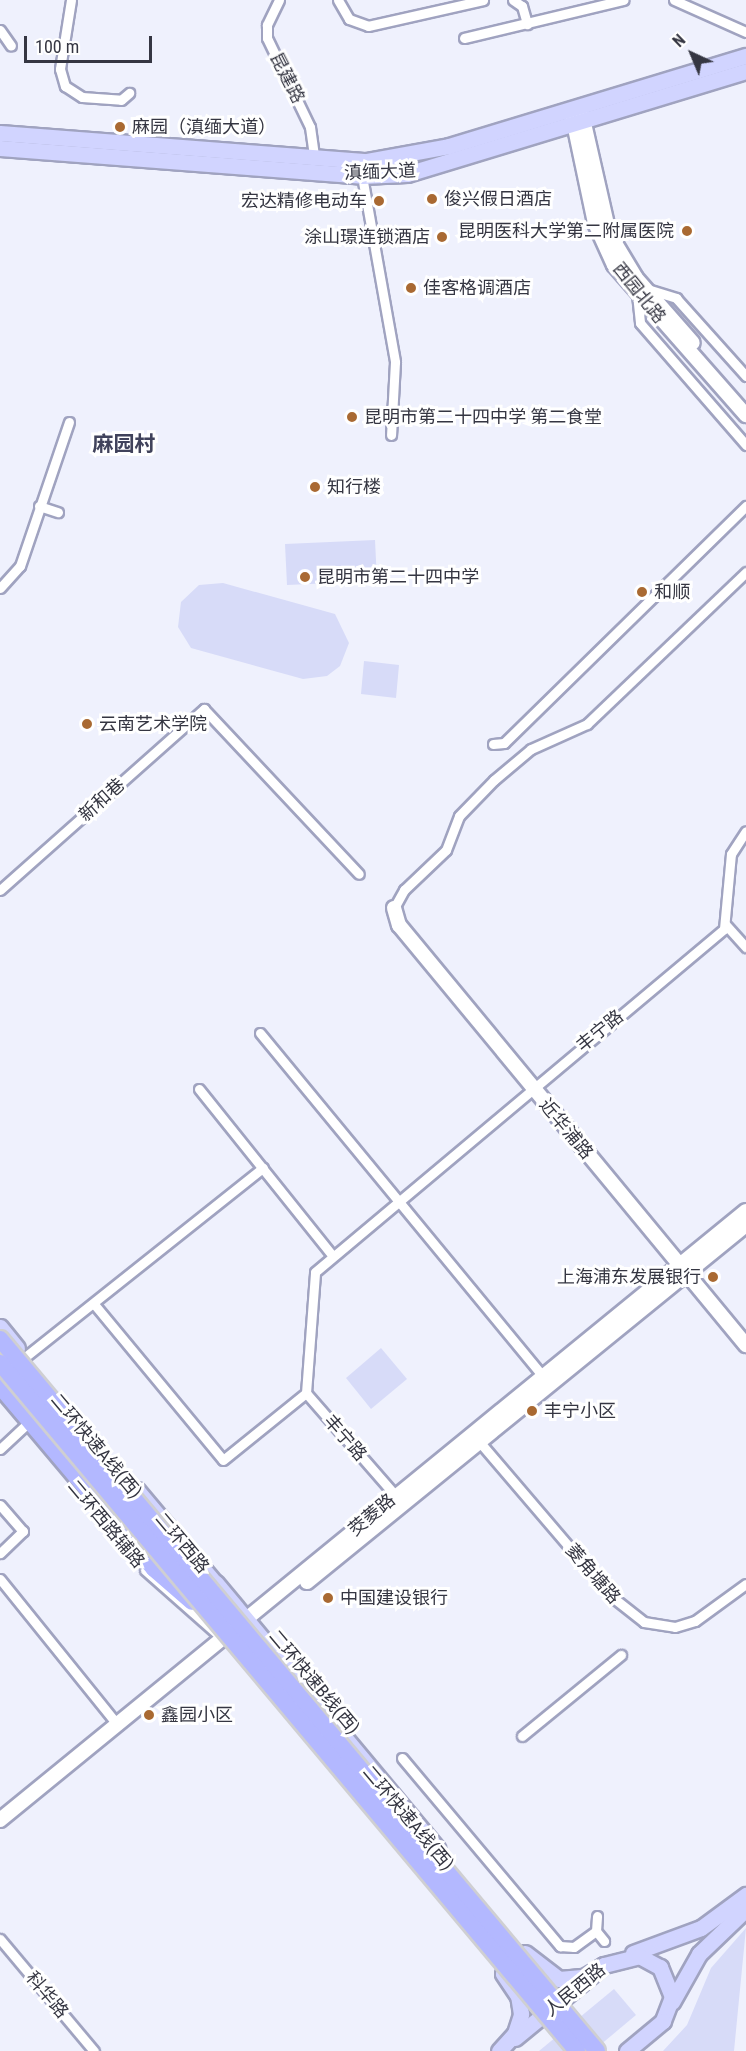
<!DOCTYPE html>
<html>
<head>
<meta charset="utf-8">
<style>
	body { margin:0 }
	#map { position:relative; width:746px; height:2051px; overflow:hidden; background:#eff1fd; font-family:"Roboto Condensed","Noto Sans SC",sans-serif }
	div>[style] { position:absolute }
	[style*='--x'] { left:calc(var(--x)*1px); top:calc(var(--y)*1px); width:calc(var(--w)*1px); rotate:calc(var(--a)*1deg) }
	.green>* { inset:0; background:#d7dbf8 }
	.roads { filter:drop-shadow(2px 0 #a0a3c0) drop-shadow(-2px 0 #a0a3c0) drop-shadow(0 2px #a0a3c0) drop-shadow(0 -2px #a0a3c0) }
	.street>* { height:9px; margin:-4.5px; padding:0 4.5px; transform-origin:4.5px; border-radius:4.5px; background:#fff }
	.secondary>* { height:14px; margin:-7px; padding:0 7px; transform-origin:7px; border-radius:7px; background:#fff }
	.primary>* { height:15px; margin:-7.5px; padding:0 7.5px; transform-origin:7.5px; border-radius:7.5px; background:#d1d4ff }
	.highway>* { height:16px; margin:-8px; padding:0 8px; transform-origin:8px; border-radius:8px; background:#b3b8ff }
	.bridges { filter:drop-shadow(2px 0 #cfcfd2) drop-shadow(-2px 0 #cfcfd2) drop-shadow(0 2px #cfcfd2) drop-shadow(0 -2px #cfcfd2) }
	.highway-bridge>* { height:16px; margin:-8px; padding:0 8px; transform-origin:8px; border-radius:8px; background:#b3b8ff }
	.dots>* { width:16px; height:16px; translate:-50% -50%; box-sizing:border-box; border:3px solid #fff; border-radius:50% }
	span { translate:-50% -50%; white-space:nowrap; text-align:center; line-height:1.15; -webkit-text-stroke:6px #fff; paint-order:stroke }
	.street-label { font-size:18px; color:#353642 }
	.poi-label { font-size:18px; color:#353642 }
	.left { translate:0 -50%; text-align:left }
	.right { translate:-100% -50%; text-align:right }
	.quarter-label { font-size:21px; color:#40425b; font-weight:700 }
	.north { position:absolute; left:662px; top:24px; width:60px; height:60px; -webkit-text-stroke:4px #fff; paint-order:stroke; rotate:316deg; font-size:16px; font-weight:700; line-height:24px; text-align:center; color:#353642 }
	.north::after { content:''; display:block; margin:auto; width:21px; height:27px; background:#353642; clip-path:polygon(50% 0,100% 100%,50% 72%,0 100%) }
	.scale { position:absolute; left:24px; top:36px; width:128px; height:27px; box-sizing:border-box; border:3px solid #353642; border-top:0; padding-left:8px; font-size:18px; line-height:21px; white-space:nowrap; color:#353642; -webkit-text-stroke:4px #fff; paint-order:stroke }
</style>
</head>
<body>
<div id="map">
	<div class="green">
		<div style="clip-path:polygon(375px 540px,377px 581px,287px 585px,285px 544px)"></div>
		<div style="clip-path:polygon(223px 583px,335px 614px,349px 643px,340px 666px,327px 676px,303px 679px,191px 648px,178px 627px,181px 602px,199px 585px)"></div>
		<div style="clip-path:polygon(364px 661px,399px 665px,396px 698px,361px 694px)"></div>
		<div style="clip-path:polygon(381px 1348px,407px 1379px,371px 1409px,346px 1378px)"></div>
		<div style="clip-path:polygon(746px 1928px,734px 2051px,663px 2051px,687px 2025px,711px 1968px)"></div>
		<div style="clip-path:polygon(614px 1989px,636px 2015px,593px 2051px,539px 2051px)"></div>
	</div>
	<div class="roads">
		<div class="street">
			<div style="--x:71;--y:0;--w:70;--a:99.1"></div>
			<div style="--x:60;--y:69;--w:18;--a:74"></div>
			<div style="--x:65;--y:86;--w:20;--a:33"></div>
			<div style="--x:82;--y:97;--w:39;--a:4"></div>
			<div style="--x:121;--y:100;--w:11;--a:-41"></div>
			<div style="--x:279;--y:0;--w:28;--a:116"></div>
			<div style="--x:267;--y:25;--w:13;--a:90"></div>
			<div style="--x:267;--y:38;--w:99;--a:64.2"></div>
			<div style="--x:310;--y:127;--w:30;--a:82"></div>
			<div style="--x:338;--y:0;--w:22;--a:60"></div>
			<div style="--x:349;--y:19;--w:20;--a:20"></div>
			<div style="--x:368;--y:26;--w:118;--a:-12.7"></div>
			<div style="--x:513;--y:0;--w:11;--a:34"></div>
			<div style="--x:522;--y:6;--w:19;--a:74"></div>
			<div style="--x:674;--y:0;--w:79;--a:24"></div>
			<div style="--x:0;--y:30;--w:19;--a:55"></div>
			<div style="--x:464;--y:38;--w:164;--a:-13.4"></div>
			<div style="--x:362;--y:176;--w:189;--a:79.9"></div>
			<div style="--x:395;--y:362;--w:73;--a:93.1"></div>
			<div style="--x:644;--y:288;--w:34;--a:17"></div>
			<div style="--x:676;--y:298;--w:105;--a:48.1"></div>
			<div style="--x:637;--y:294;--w:29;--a:84"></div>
			<div style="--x:640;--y:323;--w:162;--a:49"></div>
			<div style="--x:39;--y:506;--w:20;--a:18"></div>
			<div style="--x:0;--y:588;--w:30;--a:-48"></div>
			<div style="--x:20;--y:566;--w:152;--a:-71.2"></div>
			<div style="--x:493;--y:744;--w:11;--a:-5"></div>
			<div style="--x:504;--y:743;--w:339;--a:-44.4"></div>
			<div style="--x:0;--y:890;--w:273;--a:-41.6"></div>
			<div style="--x:204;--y:709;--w:226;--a:46.8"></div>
			<div style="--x:394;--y:908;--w:21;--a:-61"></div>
			<div style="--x:404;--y:890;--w:58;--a:-43.6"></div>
			<div style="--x:446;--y:850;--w:36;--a:-69"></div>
			<div style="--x:459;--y:816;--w:50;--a:-45.8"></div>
			<div style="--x:494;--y:780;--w:48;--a:-40"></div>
			<div style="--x:531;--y:749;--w:61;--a:-24.1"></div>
			<div style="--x:587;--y:724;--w:220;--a:-43.7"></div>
			<div style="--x:726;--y:925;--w:30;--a:48"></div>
			<div style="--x:260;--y:1033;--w:443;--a:50.5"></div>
			<div style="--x:199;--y:1089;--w:213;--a:51.3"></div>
			<div style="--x:94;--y:1304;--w:202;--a:50.4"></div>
			<div style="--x:223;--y:1460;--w:107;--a:-38.9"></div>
			<div style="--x:25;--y:1357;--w:304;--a:-38.5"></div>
			<div style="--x:477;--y:1439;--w:206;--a:49.5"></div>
			<div style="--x:611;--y:1596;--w:42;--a:38.2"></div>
			<div style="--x:644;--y:1622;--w:31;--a:9"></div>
			<div style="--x:675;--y:1627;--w:21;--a:-17"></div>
			<div style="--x:695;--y:1621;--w:63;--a:-36"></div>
			<div style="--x:0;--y:1449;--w:33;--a:-43"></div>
			<div style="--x:395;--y:1495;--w:135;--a:-131.1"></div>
			<div style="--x:306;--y:1393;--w:121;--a:-85.7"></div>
			<div style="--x:315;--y:1272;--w:534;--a:-39.98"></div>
			<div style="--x:724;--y:929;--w:75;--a:-84.7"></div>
			<div style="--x:731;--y:854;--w:27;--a:-57"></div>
			<div style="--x:0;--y:1505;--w:35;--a:49"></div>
			<div style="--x:23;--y:1531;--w:32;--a:136"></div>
			<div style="--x:145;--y:1570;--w:104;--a:41.5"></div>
			<div style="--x:0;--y:1579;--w:188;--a:51.1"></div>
			<div style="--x:522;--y:1736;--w:128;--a:-39.3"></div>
			<div style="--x:402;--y:1758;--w:246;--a:50"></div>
			<div style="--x:560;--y:1946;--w:14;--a:4"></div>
			<div style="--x:574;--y:1947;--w:27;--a:-36"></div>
			<div style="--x:596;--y:1931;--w:15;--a:-86"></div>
			<div style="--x:596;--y:1931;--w:13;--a:51"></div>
			<div style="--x:0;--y:1939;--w:146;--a:50"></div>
		</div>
		<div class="secondary">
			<div style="--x:581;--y:110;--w:126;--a:77.2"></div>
			<div style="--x:609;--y:233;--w:52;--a:59"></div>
			<div style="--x:636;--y:278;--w:86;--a:48.8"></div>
			<div style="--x:572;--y:114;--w:111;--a:78.1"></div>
			<div style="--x:595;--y:223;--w:46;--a:65.7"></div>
			<div style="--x:614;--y:265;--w:200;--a:48.7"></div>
			<div style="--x:394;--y:908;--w:18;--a:74"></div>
			<div style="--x:399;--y:925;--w:545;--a:50.44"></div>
			<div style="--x:307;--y:1582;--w:566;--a:-39.12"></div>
			<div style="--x:0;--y:1820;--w:963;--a:-39.23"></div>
		</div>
		<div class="primary">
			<div style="--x:0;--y:133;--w:368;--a:4.4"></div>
			<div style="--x:367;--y:161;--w:83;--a:-10.4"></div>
			<div style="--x:449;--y:146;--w:310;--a:-16.9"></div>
			<div style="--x:0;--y:148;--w:363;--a:4.4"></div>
			<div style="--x:362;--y:176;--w:45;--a:-2.5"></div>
			<div style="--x:407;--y:174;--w:354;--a:-16.9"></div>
			<div style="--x:0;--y:1327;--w:27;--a:51"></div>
			<div style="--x:137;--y:1490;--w:129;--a:50"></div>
			<div style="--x:216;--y:1583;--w:346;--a:50.2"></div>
			<div style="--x:525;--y:1953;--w:43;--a:37.4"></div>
			<div style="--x:559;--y:1979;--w:25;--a:-5"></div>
			<div style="--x:584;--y:1977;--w:23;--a:-31"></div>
			<div style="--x:633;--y:1953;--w:72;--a:-20.2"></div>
			<div style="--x:701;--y:1928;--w:56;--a:-36.3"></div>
			<div style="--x:672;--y:2002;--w:55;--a:-60.6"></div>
			<div style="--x:699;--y:1954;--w:65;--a:-43.8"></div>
			<div style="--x:515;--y:2038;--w:115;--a:-39.4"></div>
			<div style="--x:604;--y:1965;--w:36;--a:-14"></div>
			<div style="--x:639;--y:1956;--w:24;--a:28"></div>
			<div style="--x:660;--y:1967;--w:32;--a:68"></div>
			<div style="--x:672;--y:1997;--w:26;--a:111"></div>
			<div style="--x:663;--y:2021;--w:47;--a:140.2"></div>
			<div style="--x:499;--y:2051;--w:24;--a:-48"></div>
			<div style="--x:515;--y:2033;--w:20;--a:-72"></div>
			<div style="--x:521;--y:2014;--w:18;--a:-99"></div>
			<div style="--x:518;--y:1996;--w:27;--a:-124"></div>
		</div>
		<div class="highway">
			<div style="--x:0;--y:1386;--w:239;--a:49.9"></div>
			<div style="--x:154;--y:1569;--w:50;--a:41"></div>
		</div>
	</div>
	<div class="bridges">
		<div class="highway-bridge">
			<div style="--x:0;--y:1339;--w:929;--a:50.02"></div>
			<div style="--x:0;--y:1363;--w:898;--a:50.01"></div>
		</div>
	</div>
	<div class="dots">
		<div style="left:120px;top:127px;background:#a96932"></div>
		<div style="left:432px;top:199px;background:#a96932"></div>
		<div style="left:379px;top:201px;background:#a96932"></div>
		<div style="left:687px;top:231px;background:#a96932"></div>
		<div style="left:442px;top:237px;background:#a96932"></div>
		<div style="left:411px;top:288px;background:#a96932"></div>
		<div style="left:352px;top:417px;background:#a96932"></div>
		<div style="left:315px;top:487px;background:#a96932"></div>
		<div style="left:305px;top:577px;background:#a96932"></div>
		<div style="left:642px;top:592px;background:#a96932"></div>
		<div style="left:87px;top:724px;background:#a96932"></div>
		<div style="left:713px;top:1277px;background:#a96932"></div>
		<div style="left:532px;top:1411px;background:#a96932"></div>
		<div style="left:328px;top:1598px;background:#a96932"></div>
		<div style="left:149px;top:1715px;background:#a96932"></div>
	</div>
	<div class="street-label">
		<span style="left:287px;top:78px;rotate:63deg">昆建路</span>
		<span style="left:380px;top:172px;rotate:-2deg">滇缅大道</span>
		<span style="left:639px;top:293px;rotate:51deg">西园北路</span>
		<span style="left:102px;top:800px;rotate:-42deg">新和巷</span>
		<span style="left:600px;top:1031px;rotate:-39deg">丰宁路</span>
		<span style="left:566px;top:1129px;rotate:50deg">近华浦路</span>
		<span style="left:345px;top:1438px;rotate:49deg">丰宁路</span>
		<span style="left:96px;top:1446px;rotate:50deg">二环快速A线(西)</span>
		<span style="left:372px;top:1515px;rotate:-40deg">茭菱路</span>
		<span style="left:106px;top:1524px;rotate:50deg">二环西路辅路</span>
		<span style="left:182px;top:1543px;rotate:50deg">二环西路</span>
		<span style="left:593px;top:1574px;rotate:49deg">菱角塘路</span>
		<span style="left:314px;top:1682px;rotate:50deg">二环快速B线(西)</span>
		<span style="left:408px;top:1818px;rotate:50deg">二环快速A线(西)</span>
		<span style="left:575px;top:1990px;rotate:-39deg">人民西路</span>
		<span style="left:47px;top:1995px;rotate:50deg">科华路</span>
	</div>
	<div class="poi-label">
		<span class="left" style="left:132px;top:127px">麻园（滇缅大道）</span>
		<span class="left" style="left:444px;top:199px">俊兴假日酒店</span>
		<span class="right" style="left:367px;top:201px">宏达精修电动车</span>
		<span class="right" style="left:674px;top:231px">昆明医科大学第二附属医院</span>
		<span class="right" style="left:430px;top:237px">涂山璟连锁酒店</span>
		<span class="left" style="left:423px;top:288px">佳客格调酒店</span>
		<span class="left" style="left:364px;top:417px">昆明市第二十四中学 第二食堂</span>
		<span class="left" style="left:327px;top:487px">知行楼</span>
		<span class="left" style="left:317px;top:577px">昆明市第二十四中学</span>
		<span class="left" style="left:654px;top:592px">和顺</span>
		<span class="left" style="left:99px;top:724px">云南艺术学院</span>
		<span class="right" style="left:701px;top:1277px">上海浦东发展银行</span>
		<span class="left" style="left:544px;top:1411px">丰宁小区</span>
		<span class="left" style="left:340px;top:1598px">中国建设银行</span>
		<span class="left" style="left:161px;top:1715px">鑫园小区</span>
	</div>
	<div class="quarter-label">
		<span style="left:124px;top:444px">麻园村</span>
	</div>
	<div class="north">N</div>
	<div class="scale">100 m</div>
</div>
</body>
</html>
